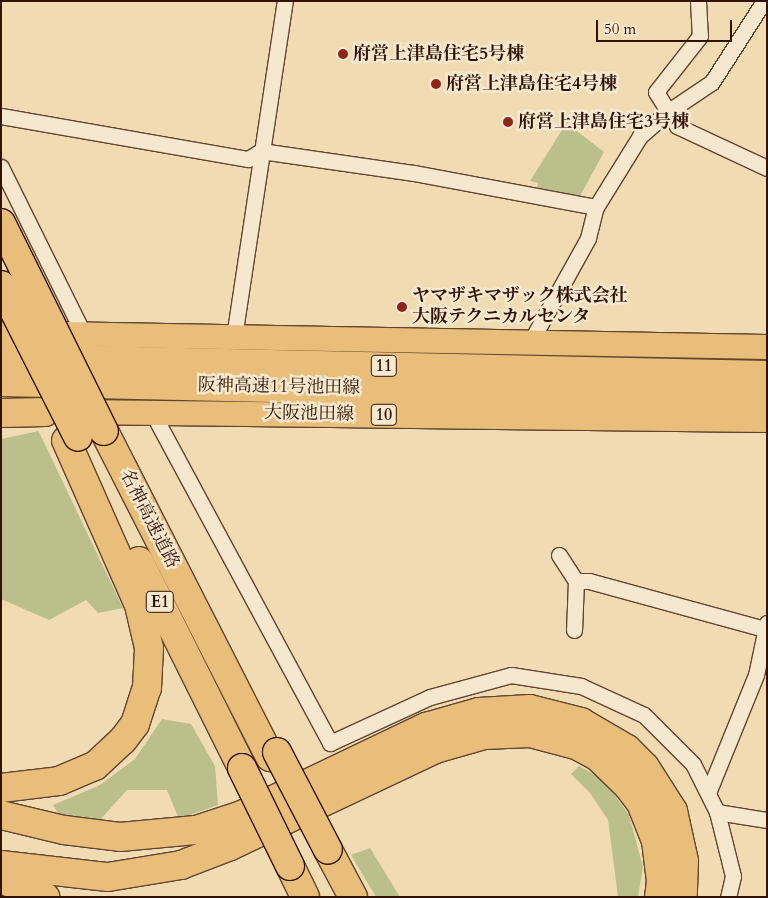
<!DOCTYPE html>
<html>
<head>
<meta charset="utf-8">
<style>
	body { margin:0 }
	#map { position:relative; width:768px; height:898px; overflow:hidden; background:#f1dbb3; font-family:Cardo,"Noto Serif JP",serif }
	div>[style] { position:absolute }
	[style*='--x'] { left:calc(var(--x)*1px); top:calc(var(--y)*1px); width:calc(var(--w)*1px); rotate:calc(var(--a)*1deg) }
	.green>* { inset:0; background:#bbc08b }
	.roads { filter:drop-shadow(1px 0 #624430) drop-shadow(-1px 0 #624430) drop-shadow(0 1px #624430) drop-shadow(0 -1px #624430) }
	.minor>* { height:15px; margin:-7.5px; padding:0 7.5px; transform-origin:7.5px; border-radius:7.5px; background:#f6e8ce }
	.primary>* { height:24px; margin:-12px; padding:0 12px; transform-origin:12px; border-radius:12px; background:#e8be7a }
	.motorway>* { height:28px; margin:-14px; padding:0 14px; transform-origin:14px; border-radius:14px; background:#e8be7a }
	.bridges { filter:drop-shadow(1px 0 #321205) drop-shadow(-1px 0 #321205) drop-shadow(0 1px #321205) drop-shadow(0 -1px #321205) }
	.motorway-bridge>* { height:28px; margin:-14px; padding:0 14px; transform-origin:14px; border-radius:14px; background:#e8be7a }
	.dots>* { width:14px; height:14px; translate:-50% -50%; box-sizing:border-box; border:2px solid #f6e8ce; border-radius:50% }
	span { translate:-50% -50%; white-space:nowrap; text-align:center; line-height:1.15; -webkit-text-stroke:5px #f6e8ce; paint-order:stroke }
	.shield-label span { padding:1px 4px; background:#f6e8ce; border:1px solid; border-radius:4px; -webkit-text-stroke-width:0 }
	.shield-label { font-size:16px; color:#321205; font-weight:700 }
	.poi-label { font-size:18px; color:#321205; font-weight:700 }
	.left { translate:0 -50%; text-align:left }
	.street-label { font-size:18px; color:#321205 }
	.frame { position:absolute; inset:0; border:2px solid #321205; pointer-events:none }
	.scale { position:absolute; left:596px; top:20px; width:136px; height:22px; box-sizing:border-box; border:2px solid #321205; border-top:0; padding-left:6px; font-size:15px; line-height:18px; white-space:nowrap; color:#321205; -webkit-text-stroke:4px #f6e8ce; paint-order:stroke }
</style>
</head>
<body>
<div id="map">
	<div class="green">
		<div style="clip-path:polygon(572px 114px,578px 132px,604px 152px,579px 198px,537px 189px,538px 183px,530px 181px)"></div>
		<div style="clip-path:polygon(39px 431px,39px 432px,123px 608px,98px 613px,86px 600px,49px 620px,1px 599px,1px 439px)"></div>
		<div style="clip-path:polygon(162px 719px,191px 724px,215px 766px,218px 805px,179px 819px,167px 790px,127px 790px,99px 821px,59px 815px,53px 805px,100px 785px,135px 759px)"></div>
		<div style="clip-path:polygon(579px 766px,604px 780px,629px 815px,643px 867px,638px 897px,618px 897px,608px 820px,590px 793px,571px 774px)"></div>
		<div style="clip-path:polygon(370px 848px,400px 897px,376px 897px,351px 855px)"></div>
	</div>
	<div class="roads">
		<div class="minor">
			<div style="--x:698;--y:1;--w:35;--a:87"></div>
			<div style="--x:700;--y:36;--w:71;--a:128.2"></div>
			<div style="--x:656;--y:92;--w:40;--a:58"></div>
			<div style="--x:677;--y:126;--w:99;--a:25"></div>
			<div style="--x:1;--y:116;--w:251;--a:9.9"></div>
			<div style="--x:248;--y:159;--w:15;--a:-32"></div>
			<div style="--x:261;--y:151;--w:155;--a:8.2"></div>
			<div style="--x:414;--y:173;--w:185;--a:10.6"></div>
			<div style="--x:1;--y:167;--w:187;--a:63.7"></div>
			<div style="--x:234;--y:337;--w:340;--a:-81.4"></div>
			<div style="--x:531;--y:341;--w:118;--a:-61"></div>
			<div style="--x:588;--y:238;--w:32;--a:-76"></div>
			<div style="--x:596;--y:207;--w:84;--a:-58.2"></div>
			<div style="--x:640;--y:136;--w:38;--a:-41"></div>
			<div style="--x:669;--y:111;--w:52;--a:-34"></div>
			<div style="--x:712;--y:82;--w:96;--a:-57.3"></div>
			<div style="--x:152;--y:412;--w:376;--a:61.7"></div>
			<div style="--x:330;--y:743;--w:110;--a:-24.7"></div>
			<div style="--x:430;--y:697;--w:84;--a:-15.2"></div>
			<div style="--x:511;--y:675;--w:71;--a:8.9"></div>
			<div style="--x:581;--y:686;--w:69;--a:24.7"></div>
			<div style="--x:644;--y:715;--w:69;--a:45"></div>
			<div style="--x:693;--y:764;--w:54;--a:63.4"></div>
			<div style="--x:717;--y:812;--w:66;--a:76"></div>
			<div style="--x:733;--y:876;--w:22;--a:103"></div>
			<div style="--x:559;--y:555;--w:31;--a:57"></div>
			<div style="--x:576;--y:581;--w:49;--a:92.3"></div>
			<div style="--x:576;--y:581;--w:13;--a:0"></div>
			<div style="--x:589;--y:581;--w:182;--a:15.3"></div>
			<div style="--x:708;--y:793;--w:127;--a:-67.9"></div>
			<div style="--x:756;--y:675;--w:53;--a:-78.1"></div>
			<div style="--x:717;--y:812;--w:51;--a:9.1"></div>
		</div>
		<div class="primary">
			<div style="--x:1;--y:333;--w:766;--a:1.05"></div>
			<div style="--x:79;--y:412;--w:688;--a:0.67"></div>
		</div>
		<div class="motorway">
			<div style="--x:1;--y:358;--w:766;--a:1.27"></div>
			<div style="--x:1;--y:382;--w:766;--a:1.27"></div>
			<div style="--x:1;--y:413;--w:44;--a:-1.3"></div>
			<div style="--x:104;--y:431;--w:366;--a:63"></div>
			<div style="--x:139;--y:561;--w:231;--a:63.5"></div>
			<div style="--x:1;--y:788;--w:58;--a:-6.9"></div>
			<div style="--x:59;--y:781;--w:39;--a:-23"></div>
			<div style="--x:95;--y:766;--w:38;--a:-43"></div>
			<div style="--x:123;--y:740;--w:20;--a:-53"></div>
			<div style="--x:135;--y:724;--w:38;--a:-72"></div>
			<div style="--x:147;--y:688;--w:40;--a:-87.1"></div>
			<div style="--x:149;--y:648;--w:44;--a:-103.1"></div>
			<div style="--x:139;--y:605;--w:180;--a:-113.9"></div>
			<div style="--x:1;--y:815;--w:65;--a:13.4"></div>
			<div style="--x:64;--y:830;--w:56;--a:7.1"></div>
			<div style="--x:120;--y:837;--w:76;--a:-5.3"></div>
			<div style="--x:196;--y:830;--w:48;--a:-18.1"></div>
			<div style="--x:242;--y:815;--w:204;--a:-25.6"></div>
			<div style="--x:426;--y:727;--w:55;--a:-15.8"></div>
			<div style="--x:479;--y:712;--w:51;--a:-3.4"></div>
			<div style="--x:530;--y:709;--w:53;--a:14.3"></div>
			<div style="--x:581;--y:722;--w:53;--a:30.4"></div>
			<div style="--x:627;--y:749;--w:25;--a:45"></div>
			<div style="--x:645;--y:767;--w:52;--a:57.5"></div>
			<div style="--x:673;--y:811;--w:51;--a:77.6"></div>
			<div style="--x:684;--y:861;--w:36;--a:92"></div>
			<div style="--x:328;--y:850;--w:53;--a:62"></div>
			<div style="--x:1;--y:865;--w:108;--a:6.4"></div>
			<div style="--x:108;--y:877;--w:74;--a:-9.3"></div>
			<div style="--x:181;--y:865;--w:53;--a:-21.2"></div>
			<div style="--x:230;--y:846;--w:227;--a:-25.3"></div>
			<div style="--x:435;--y:749;--w:51;--a:-15.9"></div>
			<div style="--x:484;--y:735;--w:46;--a:-2.5"></div>
			<div style="--x:530;--y:733;--w:48;--a:14.6"></div>
			<div style="--x:576;--y:745;--w:24;--a:28"></div>
			<div style="--x:597;--y:756;--w:43;--a:44.1"></div>
			<div style="--x:628;--y:786;--w:21;--a:53"></div>
			<div style="--x:641;--y:803;--w:41;--a:68.5"></div>
			<div style="--x:656;--y:841;--w:40;--a:82.9"></div>
			<div style="--x:661;--y:881;--w:16;--a:97"></div>
			<div style="--x:290;--y:866;--w:34;--a:64"></div>
			<div style="--x:1;--y:879;--w:48;--a:22.2"></div>
		</div>
	</div>
	<div class="bridges">
		<div class="motorway-bridge">
			<div style="--x:1;--y:223;--w:232;--a:63.7"></div>
			<div style="--x:1;--y:285;--w:170;--a:63.1"></div>
			<div style="--x:277;--y:752;--w:110;--a:62.5"></div>
			<div style="--x:242;--y:768;--w:109;--a:63.9"></div>
		</div>
	</div>
	<div class="dots">
		<div style="left:343px;top:54px;background:#8f2418"></div>
		<div style="left:436px;top:84px;background:#8f2418"></div>
		<div style="left:508px;top:122px;background:#8f2418"></div>
		<div style="left:402px;top:307px;background:#8f2418"></div>
	</div>
	<div class="shield-label">
		<span style="left:384px;top:366px">11</span>
		<span style="left:384px;top:415px">10</span>
		<span style="left:160px;top:602px">E1</span>
	</div>
	<div class="poi-label">
		<span class="left" style="left:353px;top:54px">府営上津島住宅5号棟</span>
		<span class="left" style="left:446px;top:84px">府営上津島住宅4号棟</span>
		<span class="left" style="left:518px;top:122px">府営上津島住宅3号棟</span>
		<span class="left" style="left:412px;top:307px">ヤマザキマザック株式会社<br>大阪テクニカルセンタ</span>
	</div>
	<div class="street-label">
		<span style="left:279px;top:387px;rotate:1deg">阪神高速11号池田線</span>
		<span style="left:309px;top:414px;rotate:1deg">大阪池田線</span>
		<span style="left:149px;top:519px;rotate:63deg">名神高速道路</span>
	</div>
	<div class="frame"></div>
	<div class="scale">50 m</div>
</div>
</body>
</html>
